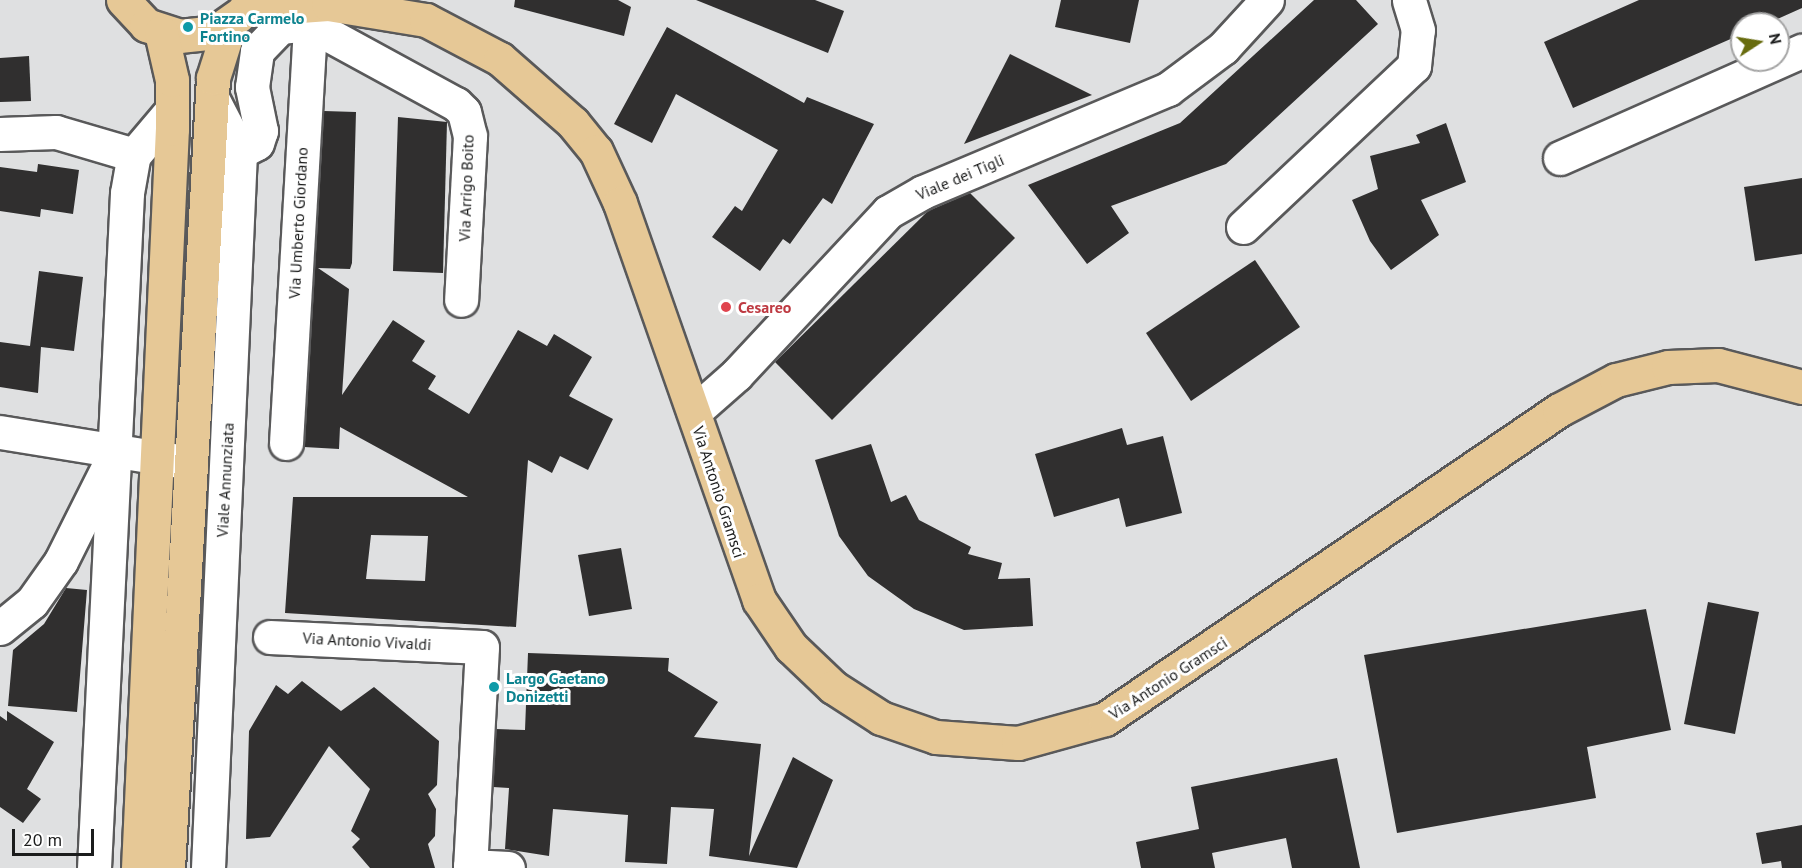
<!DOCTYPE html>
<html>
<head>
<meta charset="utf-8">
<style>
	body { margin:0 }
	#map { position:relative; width:1802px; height:868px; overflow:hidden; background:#dfe0e1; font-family:"PT Sans",sans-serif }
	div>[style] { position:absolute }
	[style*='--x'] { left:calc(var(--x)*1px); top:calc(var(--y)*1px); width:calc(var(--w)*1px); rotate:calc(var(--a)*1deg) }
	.building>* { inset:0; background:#302f2f }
	.roads { filter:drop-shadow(2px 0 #59595a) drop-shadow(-2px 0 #59595a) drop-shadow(0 2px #59595a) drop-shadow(0 -2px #59595a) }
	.minor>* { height:33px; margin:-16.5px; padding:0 16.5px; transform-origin:16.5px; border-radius:16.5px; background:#fff }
	.major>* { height:33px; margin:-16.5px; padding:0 16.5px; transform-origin:16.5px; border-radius:16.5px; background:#e6c896 }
	.dots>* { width:16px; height:16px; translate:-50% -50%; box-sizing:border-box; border:3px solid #fff; border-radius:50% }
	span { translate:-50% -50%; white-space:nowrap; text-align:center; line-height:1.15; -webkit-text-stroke:6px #fff; paint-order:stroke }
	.culture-label { font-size:16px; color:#0d838f; font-weight:700 }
	.left { translate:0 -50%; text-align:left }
	.street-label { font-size:16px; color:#1b1c1c }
	.health-label { font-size:16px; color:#be3a42; font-weight:700 }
	.north { position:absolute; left:1730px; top:12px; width:60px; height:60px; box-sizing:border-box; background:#fff; border:2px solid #a4a4a4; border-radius:50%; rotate:78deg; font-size:16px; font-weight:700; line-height:24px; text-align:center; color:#1b1c1c }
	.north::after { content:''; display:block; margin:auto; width:21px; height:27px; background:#686c0f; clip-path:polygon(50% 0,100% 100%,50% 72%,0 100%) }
	.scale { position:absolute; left:12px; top:829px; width:82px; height:27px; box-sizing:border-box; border:3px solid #1b1c1c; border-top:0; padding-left:8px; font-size:18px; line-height:21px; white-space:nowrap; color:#1b1c1c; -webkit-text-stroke:4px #fff; paint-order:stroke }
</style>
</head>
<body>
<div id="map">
	<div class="building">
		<div style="clip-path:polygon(515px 0,618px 0,631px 7px,624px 36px,514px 7px)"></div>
		<div style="clip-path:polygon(696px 0,815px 0,844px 11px,828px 53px)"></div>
		<div style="clip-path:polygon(1061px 0,1139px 0,1130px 43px,1055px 27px)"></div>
		<div style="clip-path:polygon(1314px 0,1356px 0,1378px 24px,1226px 164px,1111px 206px,1129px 233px,1087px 264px,1028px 185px,1180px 123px)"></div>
		<div style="clip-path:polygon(1639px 0,1802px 0,1802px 8px,1766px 24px,1742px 24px,1742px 34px,1573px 108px,1544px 42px)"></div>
		<div style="clip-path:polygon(667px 27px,804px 103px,807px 97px,874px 124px,832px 204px,823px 198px,790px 244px,783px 239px,760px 271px,712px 237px,735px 206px,742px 211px,778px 150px,676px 94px,652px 143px,614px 124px)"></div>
		<div style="clip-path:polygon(1010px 54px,1092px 95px,964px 144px)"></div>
		<div style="clip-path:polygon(29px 56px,31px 101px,0 102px,0 58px)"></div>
		<div style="clip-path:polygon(evenodd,324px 111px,356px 112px,352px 263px,350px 269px,318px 268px,349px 289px,342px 395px,393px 320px,425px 341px,412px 361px,436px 376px,428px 389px,469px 414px,518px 330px,547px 346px,554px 334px,592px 357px,569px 396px,613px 419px,588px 470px,560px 456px,552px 473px,528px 460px,516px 627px,285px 613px,293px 497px,468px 497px,340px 427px,339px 449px,304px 447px,324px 111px,371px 535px,428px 536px,425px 581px,366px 579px,371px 535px)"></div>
		<div style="clip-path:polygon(398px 117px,447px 122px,443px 273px,393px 271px)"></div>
		<div style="clip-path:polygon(1446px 123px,1466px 182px,1421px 200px,1439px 235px,1391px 270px,1370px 241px,1352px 200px,1378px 189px,1370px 156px,1420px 143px,1416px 135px)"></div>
		<div style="clip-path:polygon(38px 164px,79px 170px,73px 214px,41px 209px,40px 217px,0 211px,0 167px,37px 172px)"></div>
		<div style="clip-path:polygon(1802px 178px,1802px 254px,1755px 261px,1744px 187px)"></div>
		<div style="clip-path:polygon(970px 193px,1015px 238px,832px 420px,775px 362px,928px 211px)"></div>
		<div style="clip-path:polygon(1255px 260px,1300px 327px,1191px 401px,1146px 333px)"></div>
		<div style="clip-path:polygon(39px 271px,83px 277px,74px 351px,41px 347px,38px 393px,0 387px,0 342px,30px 346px)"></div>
		<div style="clip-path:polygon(1122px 428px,1127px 445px,1163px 436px,1182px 513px,1126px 527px,1119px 498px,1054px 517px,1035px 454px)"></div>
		<div style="clip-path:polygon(871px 444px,891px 502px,906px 495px,919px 520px,971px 547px,968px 554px,1002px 563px,998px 579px,1030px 578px,1033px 626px,964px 630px,914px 609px,868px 576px,839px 536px,815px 460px)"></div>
		<div style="clip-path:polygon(621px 548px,632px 609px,589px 616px,578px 555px)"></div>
		<div style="clip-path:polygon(66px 588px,87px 590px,77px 712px,8px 706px,13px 650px,44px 624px)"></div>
		<div style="clip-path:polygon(1708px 602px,1759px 612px,1735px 734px,1684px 724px)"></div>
		<div style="clip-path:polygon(1646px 609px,1671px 730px,1587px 747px,1596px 798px,1397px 833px,1364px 655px)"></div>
		<div style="clip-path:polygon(528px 653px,669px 658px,668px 671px,718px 702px,694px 737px,761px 744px,749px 856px,793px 757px,833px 780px,797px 868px,709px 856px,714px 809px,671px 807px,667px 864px,625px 862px,628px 815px,553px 809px,549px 856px,505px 849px,509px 788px,493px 787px,496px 729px,525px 730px)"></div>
		<div style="clip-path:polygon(302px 681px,341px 711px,374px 687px,439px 741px,437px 785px,428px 794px,436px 809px,435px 836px,428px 844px,435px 868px,370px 868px,352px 847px,360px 839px,351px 831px,370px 789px,329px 746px,270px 837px,246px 839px,249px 731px,276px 685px,288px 694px)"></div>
		<div style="clip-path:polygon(7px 711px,54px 742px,27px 789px,41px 799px,23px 823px,0 807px,0 716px,7px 721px)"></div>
		<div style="clip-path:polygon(1337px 758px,1360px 868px,1292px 868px,1286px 838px,1212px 853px,1215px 868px,1141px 868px,1136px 842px,1199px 829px,1191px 787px)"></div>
		<div style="clip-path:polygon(1802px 825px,1802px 868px,1782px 868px,1781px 861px,1762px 864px,1756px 833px)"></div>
	</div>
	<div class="roads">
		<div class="minor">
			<div style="--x:0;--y:134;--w:56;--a:-2"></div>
			<div style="--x:56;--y:132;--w:81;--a:16.4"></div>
			<div style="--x:240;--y:152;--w:19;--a:-28"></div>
			<div style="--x:257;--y:143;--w:13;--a:-72"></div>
			<div style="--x:261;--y:131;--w:45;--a:-101.6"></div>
			<div style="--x:252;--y:87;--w:36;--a:-82"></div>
			<div style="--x:257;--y:51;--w:33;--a:-46"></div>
			<div style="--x:280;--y:27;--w:29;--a:-6"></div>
			<div style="--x:309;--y:24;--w:167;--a:28.6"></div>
			<div style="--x:456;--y:104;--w:11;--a:45"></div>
			<div style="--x:464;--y:112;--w:25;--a:76"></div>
			<div style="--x:470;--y:136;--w:164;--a:93.1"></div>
			<div style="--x:1560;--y:158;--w:265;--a:-23.9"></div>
			<div style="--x:1243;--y:227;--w:235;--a:-43.3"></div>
			<div style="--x:1414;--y:66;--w:36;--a:-84"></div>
			<div style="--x:1418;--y:30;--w:31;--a:-107"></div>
			<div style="--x:694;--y:412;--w:56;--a:-41.4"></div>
			<div style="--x:736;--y:375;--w:223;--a:-47"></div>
			<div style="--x:888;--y:212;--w:40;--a:-29.7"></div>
			<div style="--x:923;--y:192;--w:266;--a:-22.8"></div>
			<div style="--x:1168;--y:89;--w:69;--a:-36.7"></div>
			<div style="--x:1223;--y:48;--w:65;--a:-47.5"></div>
			<div style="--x:0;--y:432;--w:187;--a:9.2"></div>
			<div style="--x:286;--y:443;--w:439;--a:-86.7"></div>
			<div style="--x:0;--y:628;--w:41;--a:-39.1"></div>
			<div style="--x:32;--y:602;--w:50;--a:-54.7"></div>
			<div style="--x:61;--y:561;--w:107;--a:-63.4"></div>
			<div style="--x:270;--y:637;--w:212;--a:2.7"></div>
			<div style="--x:482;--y:647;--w:221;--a:93.1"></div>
			<div style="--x:470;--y:866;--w:38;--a:3"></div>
			<div style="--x:94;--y:868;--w:676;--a:-87.2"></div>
			<div style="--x:127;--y:193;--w:39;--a:-80"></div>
			<div style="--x:134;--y:155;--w:59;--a:-49.8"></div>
			<div style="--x:208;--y:868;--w:717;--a:-87.44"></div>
			<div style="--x:240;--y:152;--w:59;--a:-117.4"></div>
		</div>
		<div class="major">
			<div style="--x:123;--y:0;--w:34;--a:47"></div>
			<div style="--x:146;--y:25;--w:35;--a:18"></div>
			<div style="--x:179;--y:36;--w:36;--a:-6"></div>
			<div style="--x:215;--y:32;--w:29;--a:-35"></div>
			<div style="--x:244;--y:10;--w:84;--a:-4.1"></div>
			<div style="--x:328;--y:4;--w:99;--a:9.3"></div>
			<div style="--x:426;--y:20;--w:84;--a:27.8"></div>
			<div style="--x:500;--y:59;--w:97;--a:41.2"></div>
			<div style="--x:573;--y:123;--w:36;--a:51"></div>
			<div style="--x:596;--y:151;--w:57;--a:65.2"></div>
			<div style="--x:620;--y:203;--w:421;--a:70.7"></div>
			<div style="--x:759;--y:600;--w:57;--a:55.8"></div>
			<div style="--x:791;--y:647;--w:58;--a:43.6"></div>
			<div style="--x:833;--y:687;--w:57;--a:32.9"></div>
			<div style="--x:881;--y:718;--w:58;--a:19.1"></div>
			<div style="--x:936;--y:737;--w:82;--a:4.2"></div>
			<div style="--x:1018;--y:743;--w:90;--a:-15.4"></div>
			<div style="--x:1105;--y:719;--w:549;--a:-34.24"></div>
			<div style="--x:1559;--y:410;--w:64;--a:-27.8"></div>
			<div style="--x:1616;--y:380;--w:54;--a:-14"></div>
			<div style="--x:1668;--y:367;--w:50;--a:-2.3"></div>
			<div style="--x:1718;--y:365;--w:87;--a:14.7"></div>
			<div style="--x:138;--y:868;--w:740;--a:-87.37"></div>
			<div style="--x:172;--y:129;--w:49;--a:-90"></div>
			<div style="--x:172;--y:80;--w:49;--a:-102.9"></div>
			<div style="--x:168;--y:868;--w:791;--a:-86.74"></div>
			<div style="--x:213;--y:78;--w:57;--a:-72.5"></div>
		</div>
	</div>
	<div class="dots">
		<div style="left:188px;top:27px;background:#0f9aa8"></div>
		<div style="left:726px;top:307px;background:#e0444e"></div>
		<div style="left:494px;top:687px;background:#0f9aa8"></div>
	</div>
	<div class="culture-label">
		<span class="left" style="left:200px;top:27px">Piazza Carmelo<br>Fortino</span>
		<span class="left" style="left:506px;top:687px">Largo Gaetano<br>Donizetti</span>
	</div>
	<div class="street-label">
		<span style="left:960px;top:177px;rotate:-23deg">Viale dei Tigli</span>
		<span style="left:466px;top:188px;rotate:-88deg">Via Arrigo Boito</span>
		<span style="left:298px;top:223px;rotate:-87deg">Via Umberto Giordano</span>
		<span style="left:225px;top:480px;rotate:-87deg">Viale Annunziata</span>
		<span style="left:719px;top:492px;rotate:72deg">Via Antonio Gramsci</span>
		<span style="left:367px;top:641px;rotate:3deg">Via Antonio Vivaldi</span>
		<span style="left:1168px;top:678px;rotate:-33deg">Via Antonio Gramsci</span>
	</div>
	<div class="health-label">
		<span class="left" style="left:738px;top:307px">Cesareo</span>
	</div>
	<div class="north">N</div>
	<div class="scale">20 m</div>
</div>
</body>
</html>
